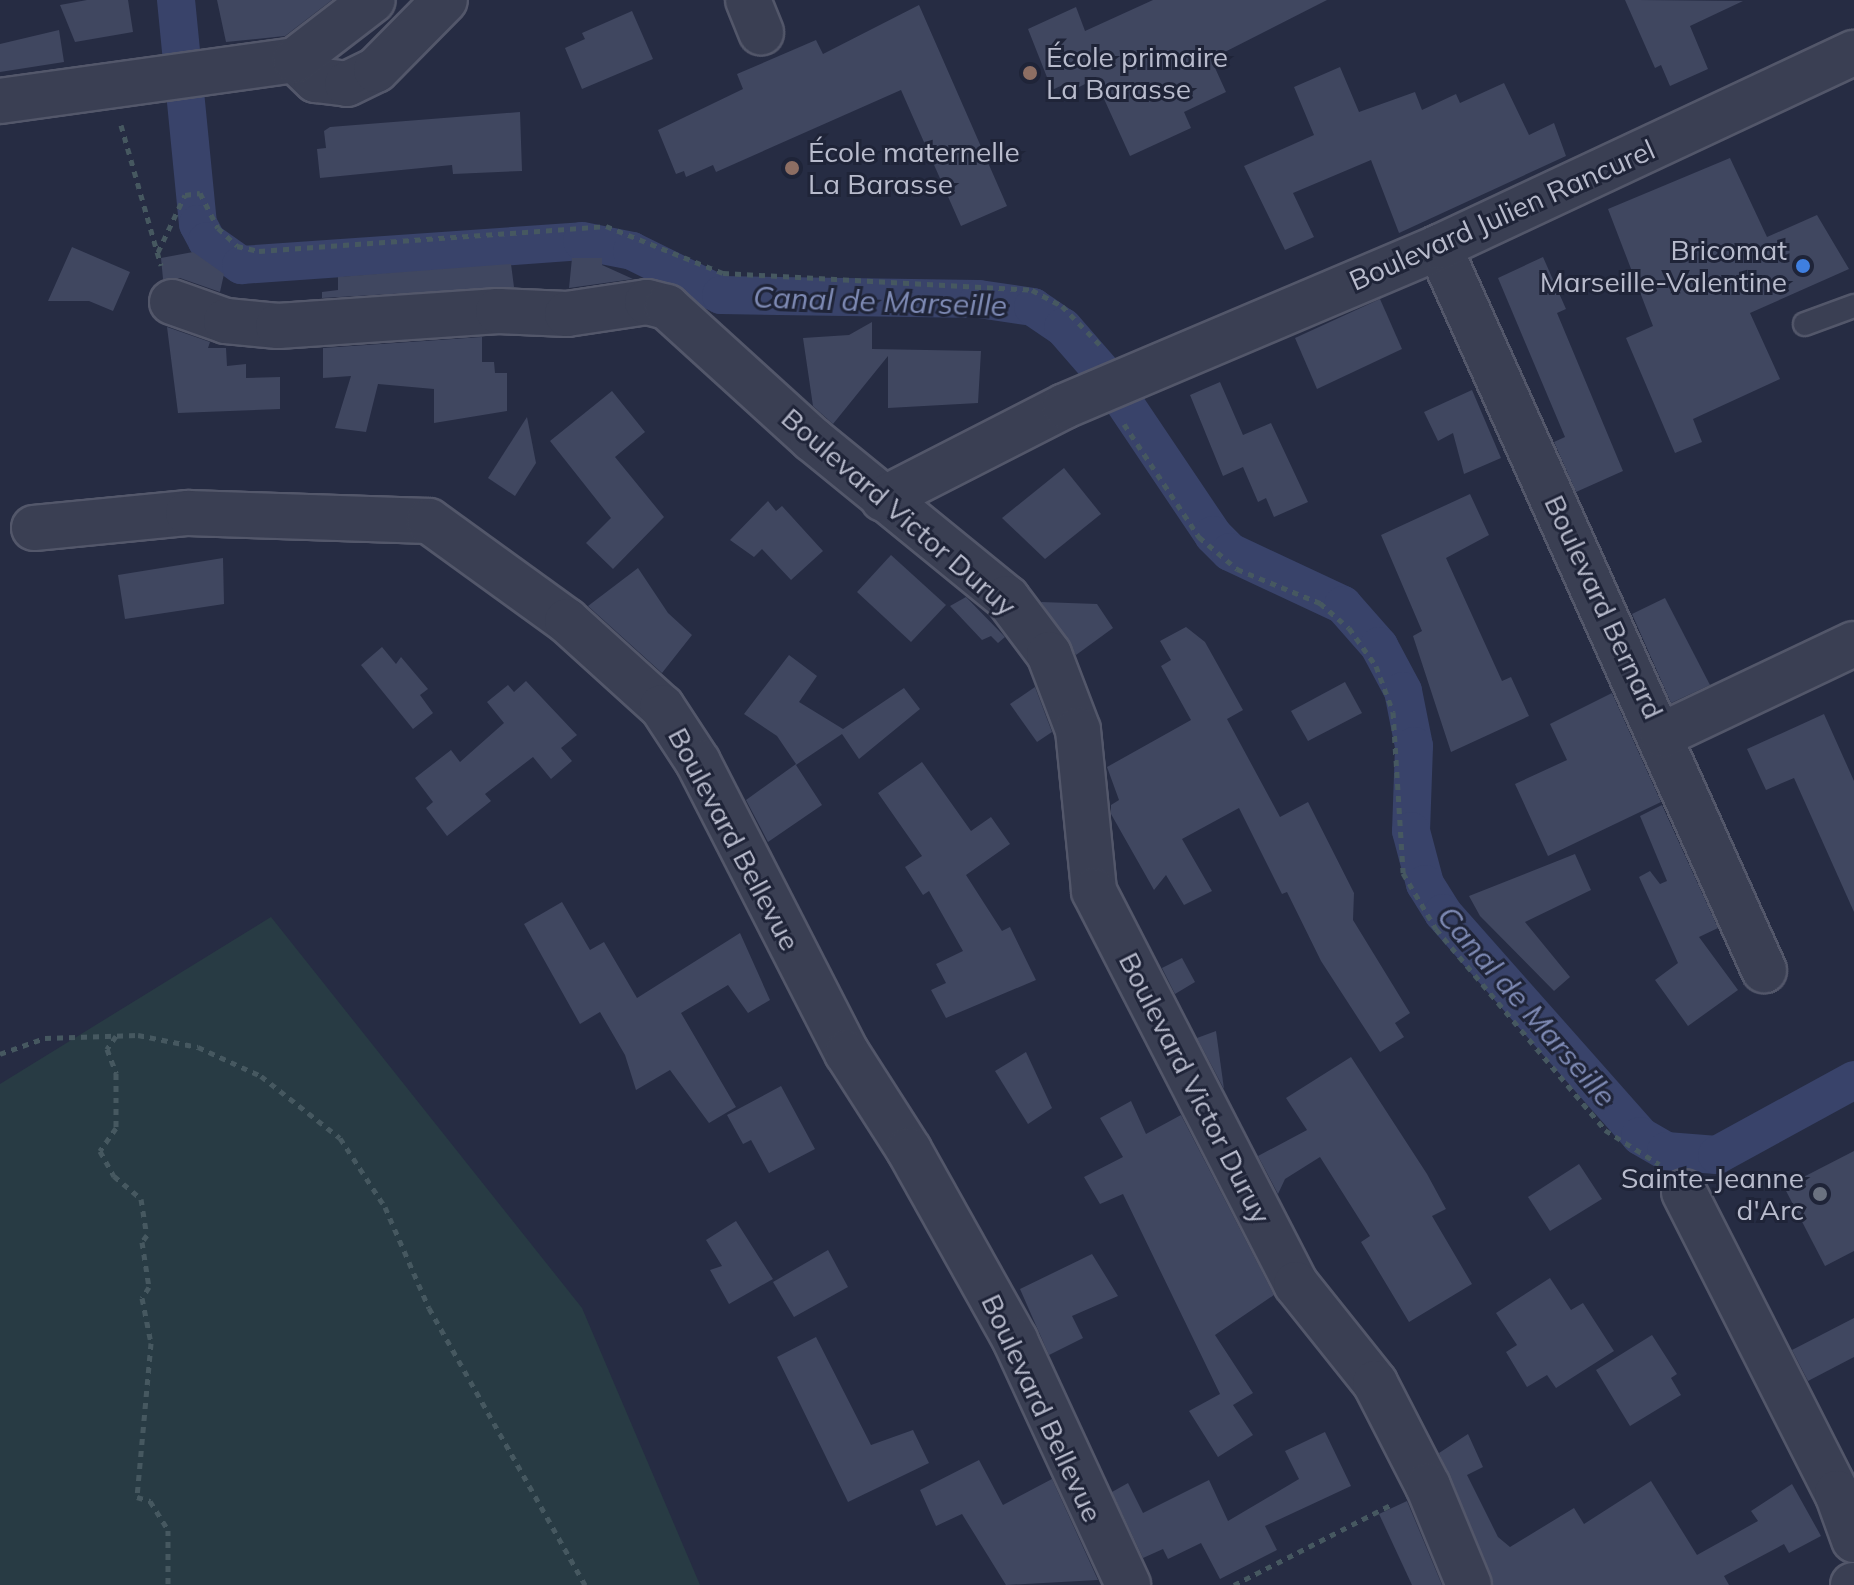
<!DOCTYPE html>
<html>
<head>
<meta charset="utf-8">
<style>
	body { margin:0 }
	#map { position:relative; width:1854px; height:1585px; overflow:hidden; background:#262c43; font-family:Mulish,sans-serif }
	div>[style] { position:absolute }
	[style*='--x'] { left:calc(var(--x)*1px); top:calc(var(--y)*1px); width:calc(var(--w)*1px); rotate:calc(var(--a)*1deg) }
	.green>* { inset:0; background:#283b44 }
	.canal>* { height:38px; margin:-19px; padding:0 19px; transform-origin:19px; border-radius:19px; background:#39436a }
	.building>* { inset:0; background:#404760 }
	.path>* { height:5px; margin-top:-2.5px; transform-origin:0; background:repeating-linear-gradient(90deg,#465860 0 6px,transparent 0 12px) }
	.roads { filter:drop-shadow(2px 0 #53576a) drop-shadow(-2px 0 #53576a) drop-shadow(0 2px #53576a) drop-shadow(0 -2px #53576a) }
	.lane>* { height:22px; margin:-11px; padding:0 11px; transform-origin:11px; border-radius:11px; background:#3a3f53 }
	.street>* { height:44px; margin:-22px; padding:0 22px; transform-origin:22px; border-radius:22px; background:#3a3f53 }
	.dots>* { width:22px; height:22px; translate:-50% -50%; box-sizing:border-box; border:4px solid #1f2438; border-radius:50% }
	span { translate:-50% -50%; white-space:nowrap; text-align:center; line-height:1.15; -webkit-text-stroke:6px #1f2438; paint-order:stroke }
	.poi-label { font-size:28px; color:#b8bbcc }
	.left { translate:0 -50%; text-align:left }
	.right { translate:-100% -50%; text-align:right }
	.street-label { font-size:28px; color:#b8bbcc }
	.water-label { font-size:30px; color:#7e8ab4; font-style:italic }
</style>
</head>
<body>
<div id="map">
	<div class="green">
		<div style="clip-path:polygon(271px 917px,582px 1308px,700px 1585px,0 1585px,0 1084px)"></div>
	</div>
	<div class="canal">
		<div style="--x:176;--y:0;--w:225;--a:84.4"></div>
		<div style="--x:198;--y:224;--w:19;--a:62"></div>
		<div style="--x:207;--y:241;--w:42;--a:35.2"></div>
		<div style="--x:241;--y:265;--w:342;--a:-4"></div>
		<div style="--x:582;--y:241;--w:51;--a:11.3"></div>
		<div style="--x:632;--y:251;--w:99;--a:26.3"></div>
		<div style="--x:721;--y:295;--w:258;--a:0.9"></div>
		<div style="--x:979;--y:299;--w:55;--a:8.4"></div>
		<div style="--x:1033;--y:307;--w:36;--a:34"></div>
		<div style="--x:1063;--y:327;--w:70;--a:49"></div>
		<div style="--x:1109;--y:380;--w:187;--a:56.1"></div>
		<div style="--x:1213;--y:535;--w:24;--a:45"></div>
		<div style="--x:1230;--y:552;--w:125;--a:25.1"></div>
		<div style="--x:1343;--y:605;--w:55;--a:48.7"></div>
		<div style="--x:1379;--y:646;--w:51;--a:61.9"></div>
		<div style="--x:1403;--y:691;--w:56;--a:78.7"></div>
		<div style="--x:1414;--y:746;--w:85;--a:92"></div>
		<div style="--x:1411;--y:831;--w:55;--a:75.2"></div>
		<div style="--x:1425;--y:884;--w:34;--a:58"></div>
		<div style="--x:1443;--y:913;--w:298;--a:48.5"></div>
		<div style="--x:1640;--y:1136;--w:30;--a:30"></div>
		<div style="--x:1666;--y:1151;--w:51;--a:4.5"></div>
		<div style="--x:1717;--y:1155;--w:156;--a:-28.7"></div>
	</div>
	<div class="building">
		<div style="clip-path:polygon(87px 0,128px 0,133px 32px,75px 42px,60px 5px)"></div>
		<div style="clip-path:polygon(217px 0,332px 0,285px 36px,226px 42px)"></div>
		<div style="clip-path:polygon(1153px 0,1327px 0,1211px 59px,1226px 92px,1184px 112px,1191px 128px,1130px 156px,1095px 79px,1071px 91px,1067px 83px,1052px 90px,1028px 29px,1076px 7px,1085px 31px)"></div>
		<div style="clip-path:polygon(1625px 0,1638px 0,1743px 1px,1690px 26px,1708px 69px,1670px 86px,1661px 65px,1655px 68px)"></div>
		<div style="clip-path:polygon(919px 5px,1007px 206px,961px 226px,901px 90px,716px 172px,713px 165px,686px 177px,684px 171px,676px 174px,658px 130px,743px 89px,737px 74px,816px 40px,823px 54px)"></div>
		<div style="clip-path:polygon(632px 11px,653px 59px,582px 89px,565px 48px,585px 39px,582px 33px)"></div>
		<div style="clip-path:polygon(59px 30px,64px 62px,0 72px,0 44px)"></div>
		<div style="clip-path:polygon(1340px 67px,1359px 112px,1415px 92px,1422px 110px,1456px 94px,1460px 103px,1504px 83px,1529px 135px,1554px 123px,1566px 156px,1399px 233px,1371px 160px,1293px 193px,1314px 237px,1285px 250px,1244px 166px,1314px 135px,1294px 87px)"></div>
		<div style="clip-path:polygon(520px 112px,522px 171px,453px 174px,452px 165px,320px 178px,317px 149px,326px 148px,324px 131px,330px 127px)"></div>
		<div style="clip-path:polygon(1730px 158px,1767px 237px,1817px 215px,1849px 269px,1750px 313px,1780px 379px,1693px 419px,1702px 442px,1675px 453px,1626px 338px,1653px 326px,1608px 209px)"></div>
		<div style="clip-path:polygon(72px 247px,130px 272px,113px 311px,89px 301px,48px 301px)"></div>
		<div style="clip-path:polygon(193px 252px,224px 274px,220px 292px,180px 278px,163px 279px,161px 258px)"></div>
		<div style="clip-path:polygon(1543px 257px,1566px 309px,1557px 313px,1623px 471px,1576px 492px,1554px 442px,1565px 437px,1498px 278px)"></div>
		<div style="clip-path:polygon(572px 258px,602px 258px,602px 265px,633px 279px,569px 288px)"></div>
		<div style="clip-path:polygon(511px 264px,514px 287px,322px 298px,322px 292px,338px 290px,338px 277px)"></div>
		<div style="clip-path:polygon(1380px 299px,1402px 349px,1317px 389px,1295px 338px)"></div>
		<div style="clip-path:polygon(872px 322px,872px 349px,981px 351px,978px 403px,888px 408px,888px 356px,833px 424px,813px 406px,803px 338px,849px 335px)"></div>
		<div style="clip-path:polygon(167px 327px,210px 342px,208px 348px,226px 348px,227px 366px,246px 364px,246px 378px,280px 377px,280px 409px,178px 413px)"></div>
		<div style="clip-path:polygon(482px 337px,482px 362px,494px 362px,495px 373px,507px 373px,507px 411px,434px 423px,434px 389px,378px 384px,366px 432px,335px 428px,351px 376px,323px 378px,323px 348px)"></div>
		<div style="clip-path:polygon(1220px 382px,1243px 435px,1271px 423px,1308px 502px,1274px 517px,1266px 498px,1258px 502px,1243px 467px,1223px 476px,1190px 395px)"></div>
		<div style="clip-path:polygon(1472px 390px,1501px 458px,1464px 474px,1453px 433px,1438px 441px,1424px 412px)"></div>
		<div style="clip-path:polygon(612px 391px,645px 432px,615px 457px,664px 517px,613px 569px,586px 543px,611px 518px,550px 441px)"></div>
		<div style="clip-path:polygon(527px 417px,536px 463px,515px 496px,488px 478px)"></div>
		<div style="clip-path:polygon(1064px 468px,1101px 514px,1045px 559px,1002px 518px)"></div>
		<div style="clip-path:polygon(1470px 494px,1489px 535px,1446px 558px,1502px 681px,1511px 677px,1529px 716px,1451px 752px,1413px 636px,1422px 631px,1381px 535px)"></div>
		<div style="clip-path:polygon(768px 501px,776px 511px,782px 506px,823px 551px,791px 580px,762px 549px,754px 557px,730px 540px)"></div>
		<div style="clip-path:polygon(891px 555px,946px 605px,911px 642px,857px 592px)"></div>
		<div style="clip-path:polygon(223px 558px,224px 604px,125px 619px,118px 575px)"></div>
		<div style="clip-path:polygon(638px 568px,668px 613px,692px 635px,662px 673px,588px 606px)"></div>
		<div style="clip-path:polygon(966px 597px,1005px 637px,998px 643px,991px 636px,982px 640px,950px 606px)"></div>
		<div style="clip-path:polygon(1665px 598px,1710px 685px,1671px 703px,1632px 614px)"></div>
		<div style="clip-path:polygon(1041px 602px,1097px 604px,1113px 628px,1076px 655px)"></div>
		<div style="clip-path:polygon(1186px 627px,1205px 642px,1243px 710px,1227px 719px,1280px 817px,1308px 802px,1354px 893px,1353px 920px,1410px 1013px,1395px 1023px,1404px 1037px,1380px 1052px,1321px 961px,1287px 892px,1282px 894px,1239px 808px,1182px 839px,1212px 891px,1184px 905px,1166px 875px,1154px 890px,1111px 814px,1111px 805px,1119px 800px,1107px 767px,1191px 720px,1161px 666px,1171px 660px,1160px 641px)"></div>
		<div style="clip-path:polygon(382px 647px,396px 664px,401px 657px,428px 689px,420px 695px,433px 713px,413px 729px,361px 665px)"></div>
		<div style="clip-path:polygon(789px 655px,817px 676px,799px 702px,843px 729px,904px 688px,920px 709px,859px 759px,842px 734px,796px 765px,822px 805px,768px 842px,746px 800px,796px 764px,777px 736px,744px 714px)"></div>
		<div style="clip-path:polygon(526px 681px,577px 735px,561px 748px,572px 761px,551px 779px,533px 757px,485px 794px,491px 801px,447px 836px,426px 808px,433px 802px,415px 778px,451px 750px,460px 762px,504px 723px,487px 702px,508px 685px,514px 692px)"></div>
		<div style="clip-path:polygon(1345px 682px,1362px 713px,1308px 741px,1291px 711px)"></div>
		<div style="clip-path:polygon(1035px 687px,1052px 732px,1037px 742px,1010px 704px)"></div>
		<div style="clip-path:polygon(1612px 693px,1661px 802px,1548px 856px,1515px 784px,1567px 760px,1550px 724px)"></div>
		<div style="clip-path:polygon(1824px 714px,1854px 781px,1854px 912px,1794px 778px,1766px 790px,1747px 749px)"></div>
		<div style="clip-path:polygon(922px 762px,971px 831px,991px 817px,1010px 844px,966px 875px,1002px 931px,1010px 927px,1036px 980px,946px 1018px,931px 990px,946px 983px,936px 964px,963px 951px,929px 891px,923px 895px,905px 867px,922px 856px,878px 793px)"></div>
		<div style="clip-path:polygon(1662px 805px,1718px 928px,1699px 937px,1738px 990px,1688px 1026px,1655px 980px,1678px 963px,1639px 877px,1650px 871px,1660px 884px,1667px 881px,1640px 816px)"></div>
		<div style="clip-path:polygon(1575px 854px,1591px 890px,1525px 922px,1570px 977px,1554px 991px,1480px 916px,1469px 896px)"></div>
		<div style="clip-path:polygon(562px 902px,590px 950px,604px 942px,637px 998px,740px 933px,770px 1000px,748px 1013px,728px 985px,681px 1013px,736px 1107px,709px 1123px,670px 1070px,636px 1090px,625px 1055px,600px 1012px,580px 1024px,524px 924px)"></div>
		<div style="clip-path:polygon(1182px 958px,1195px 982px,1175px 994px,1162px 968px)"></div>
		<div style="clip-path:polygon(1216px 1031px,1224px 1089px,1197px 1038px)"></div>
		<div style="clip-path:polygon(1026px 1052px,1052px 1108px,1028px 1124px,995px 1071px)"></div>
		<div style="clip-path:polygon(1351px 1057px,1427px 1174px,1446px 1209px,1432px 1216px,1472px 1284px,1409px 1322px,1361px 1242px,1370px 1236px,1320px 1157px,1285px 1179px,1278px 1194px,1258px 1156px,1307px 1130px,1286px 1098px)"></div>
		<div style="clip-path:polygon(781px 1086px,815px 1149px,769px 1173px,751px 1140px,743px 1144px,727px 1115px)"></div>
		<div style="clip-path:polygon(1131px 1101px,1146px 1134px,1181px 1115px,1274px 1295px,1215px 1335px,1253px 1393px,1233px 1405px,1253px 1435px,1218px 1457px,1189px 1411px,1220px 1394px,1123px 1194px,1100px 1204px,1084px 1177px,1123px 1157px,1100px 1118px)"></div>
		<div style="clip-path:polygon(1854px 1151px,1854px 1251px,1825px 1266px,1784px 1187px)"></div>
		<div style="clip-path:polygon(1579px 1164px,1602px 1199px,1550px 1231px,1528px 1197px)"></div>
		<div style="clip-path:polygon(736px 1221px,773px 1279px,729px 1304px,710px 1270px,722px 1266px,706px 1240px)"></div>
		<div style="clip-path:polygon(828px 1250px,848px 1287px,794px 1317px,773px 1282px)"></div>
		<div style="clip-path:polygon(1092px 1254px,1118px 1296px,1072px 1316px,1083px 1338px,1049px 1355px,1020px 1289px)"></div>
		<div style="clip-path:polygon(1550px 1278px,1571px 1310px,1583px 1303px,1614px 1351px,1556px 1388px,1547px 1375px,1527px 1387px,1506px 1352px,1517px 1345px,1496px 1313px)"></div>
		<div style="clip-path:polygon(1854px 1318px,1854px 1357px,1808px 1381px,1792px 1350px)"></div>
		<div style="clip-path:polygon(1652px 1335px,1677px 1374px,1671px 1378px,1681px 1395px,1630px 1426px,1596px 1370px)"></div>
		<div style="clip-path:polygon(816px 1337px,871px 1445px,913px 1430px,929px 1463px,848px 1502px,777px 1357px)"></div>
		<div style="clip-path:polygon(1325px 1432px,1351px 1486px,1265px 1526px,1277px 1550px,1220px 1579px,1201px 1543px,1168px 1559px,1163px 1549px,1143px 1558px,1112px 1492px,1128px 1483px,1143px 1513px,1209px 1480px,1228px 1521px,1299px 1479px,1285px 1451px)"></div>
		<div style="clip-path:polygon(1468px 1434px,1483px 1467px,1467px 1475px,1498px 1537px,1510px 1547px,1574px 1508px,1584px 1524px,1651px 1481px,1697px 1555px,1758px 1521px,1751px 1511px,1792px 1484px,1821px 1536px,1789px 1553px,1784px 1544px,1724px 1576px,1729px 1585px,1493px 1585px,1439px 1453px)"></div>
		<div style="clip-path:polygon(979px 1460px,1003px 1505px,1052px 1479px,1098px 1580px,1006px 1585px,962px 1514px,936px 1526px,920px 1490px)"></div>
		<div style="clip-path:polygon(1407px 1501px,1442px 1585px,1412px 1585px,1379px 1514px)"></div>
	</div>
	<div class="path">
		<div style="--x:121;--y:125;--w:146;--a:74.1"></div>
		<div style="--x:158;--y:252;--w:63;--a:-64.7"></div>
		<div style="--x:185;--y:195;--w:15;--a:-8"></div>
		<div style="--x:200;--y:193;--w:39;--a:63"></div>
		<div style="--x:218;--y:228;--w:26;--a:43"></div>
		<div style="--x:237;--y:246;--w:23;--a:13"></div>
		<div style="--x:259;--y:251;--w:348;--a:-4.1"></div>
		<div style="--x:606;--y:226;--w:126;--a:21.9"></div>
		<div style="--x:723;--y:273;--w:309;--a:3.1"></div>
		<div style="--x:1032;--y:290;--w:34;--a:28"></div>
		<div style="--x:1062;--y:306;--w:56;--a:45.7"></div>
		<div style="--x:1124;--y:424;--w:136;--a:56.4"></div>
		<div style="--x:1199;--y:537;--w:50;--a:40.1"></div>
		<div style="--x:1237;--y:569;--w:90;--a:22.3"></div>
		<div style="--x:1320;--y:603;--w:38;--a:41"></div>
		<div style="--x:1349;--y:628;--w:47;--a:54.6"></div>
		<div style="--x:1376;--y:666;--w:49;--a:69.7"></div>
		<div style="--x:1393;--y:712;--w:161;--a:86.4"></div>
		<div style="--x:1403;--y:873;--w:65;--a:59.5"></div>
		<div style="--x:1436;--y:929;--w:263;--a:49.9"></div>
		<div style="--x:1605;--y:1130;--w:64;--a:32.2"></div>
		<div style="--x:116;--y:1036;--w:16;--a:125"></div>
		<div style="--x:107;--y:1049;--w:26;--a:69"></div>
		<div style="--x:116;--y:1073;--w:55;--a:90"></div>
		<div style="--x:116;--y:1128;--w:28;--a:125"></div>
		<div style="--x:100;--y:1151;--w:29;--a:61"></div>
		<div style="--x:114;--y:1176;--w:35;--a:40"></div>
		<div style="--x:141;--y:1199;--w:36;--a:81"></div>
		<div style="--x:147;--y:1235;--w:9;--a:126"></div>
		<div style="--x:142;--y:1242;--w:46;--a:81.2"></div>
		<div style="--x:149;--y:1287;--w:13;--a:122"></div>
		<div style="--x:142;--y:1298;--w:46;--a:78.7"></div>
		<div style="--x:151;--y:1343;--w:155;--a:95.2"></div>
		<div style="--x:137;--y:1497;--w:14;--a:17"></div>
		<div style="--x:150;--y:1501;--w:34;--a:58"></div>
		<div style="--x:168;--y:1530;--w:55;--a:90"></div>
		<div style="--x:0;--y:1054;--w:48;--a:-19.6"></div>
		<div style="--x:45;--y:1038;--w:93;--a:-1.8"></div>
		<div style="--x:138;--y:1035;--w:61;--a:11.3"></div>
		<div style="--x:198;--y:1047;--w:69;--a:24.7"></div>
		<div style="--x:261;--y:1076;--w:100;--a:38.1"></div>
		<div style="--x:340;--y:1138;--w:82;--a:56.9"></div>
		<div style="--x:385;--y:1207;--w:110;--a:66.5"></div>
		<div style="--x:429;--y:1308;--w:318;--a:60.6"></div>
		<div style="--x:1234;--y:1585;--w:178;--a:-27.1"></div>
	</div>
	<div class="roads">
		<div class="lane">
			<div style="--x:1805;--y:324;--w:52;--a:-20.2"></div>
		</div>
		<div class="street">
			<div style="--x:748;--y:0;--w:35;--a:68"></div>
			<div style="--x:295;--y:60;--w:29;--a:44"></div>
			<div style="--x:316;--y:80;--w:31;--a:7"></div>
			<div style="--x:347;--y:84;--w:32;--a:-26"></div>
			<div style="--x:376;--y:70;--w:98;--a:-45.4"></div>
			<div style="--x:0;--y:101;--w:298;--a:-7.9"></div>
			<div style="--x:295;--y:60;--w:98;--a:-37.6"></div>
			<div style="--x:1439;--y:247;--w:793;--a:65.8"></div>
			<div style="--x:172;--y:302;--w:57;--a:19.4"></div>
			<div style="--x:226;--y:321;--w:52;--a:5.5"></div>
			<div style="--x:278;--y:326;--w:221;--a:-3.9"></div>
			<div style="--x:498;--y:311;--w:69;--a:2.5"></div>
			<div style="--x:567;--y:314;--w:81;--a:-8.5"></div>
			<div style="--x:647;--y:302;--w:21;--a:14"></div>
			<div style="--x:667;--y:307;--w:196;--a:42.3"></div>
			<div style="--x:812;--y:439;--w:252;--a:39.2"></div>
			<div style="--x:1007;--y:598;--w:70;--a:53.1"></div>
			<div style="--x:1049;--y:654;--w:81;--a:69.1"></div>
			<div style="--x:1078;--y:730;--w:162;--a:84.3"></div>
			<div style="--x:1094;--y:891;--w:442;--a:62.8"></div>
			<div style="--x:1296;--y:1284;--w:127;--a:51.4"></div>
			<div style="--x:1375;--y:1383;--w:116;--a:62.8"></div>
			<div style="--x:1428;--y:1486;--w:107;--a:67.5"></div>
			<div style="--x:883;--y:499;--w:204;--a:-27.1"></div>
			<div style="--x:1065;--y:406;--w:406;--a:-23"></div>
			<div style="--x:1439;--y:247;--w:458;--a:-25.1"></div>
			<div style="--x:34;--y:528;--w:155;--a:-5.6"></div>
			<div style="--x:188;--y:513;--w:241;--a:1.9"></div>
			<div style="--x:429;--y:521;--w:170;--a:35.9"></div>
			<div style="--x:567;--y:621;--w:128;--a:42.2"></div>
			<div style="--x:662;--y:707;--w:66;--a:56.8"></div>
			<div style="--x:698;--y:762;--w:327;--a:62.9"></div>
			<div style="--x:847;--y:1053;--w:115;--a:57.4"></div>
			<div style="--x:909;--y:1150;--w:218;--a:60.8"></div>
			<div style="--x:1015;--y:1340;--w:270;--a:65.2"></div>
			<div style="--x:1662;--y:735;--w:212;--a:-25.4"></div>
			<div style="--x:1684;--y:1192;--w:338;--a:63.1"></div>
			<div style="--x:1837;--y:1493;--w:50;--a:70.1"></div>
			<div style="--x:1853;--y:1585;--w:1;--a:0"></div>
		</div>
	</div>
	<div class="dots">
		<div style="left:1030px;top:73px;background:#8d6e63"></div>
		<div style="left:792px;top:168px;background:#8d6e63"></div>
		<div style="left:1803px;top:266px;background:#3f7fe0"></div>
		<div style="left:1820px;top:1194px;background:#6b7280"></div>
	</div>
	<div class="poi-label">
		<span class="left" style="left:1046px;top:73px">École primaire<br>La Barasse</span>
		<span class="left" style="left:808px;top:168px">École maternelle<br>La Barasse</span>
		<span class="right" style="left:1787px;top:266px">Bricomat<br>Marseille-Valentine</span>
		<span class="right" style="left:1804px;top:1194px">Sainte-Jeanne<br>d'Arc</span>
	</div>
	<div class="street-label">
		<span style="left:1502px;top:215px;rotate:-24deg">Boulevard Julien Rancurel</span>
		<span style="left:899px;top:512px;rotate:41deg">Boulevard Victor Duruy</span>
		<span style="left:1604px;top:607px;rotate:65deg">Boulevard Bernard</span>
		<span style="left:734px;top:839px;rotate:62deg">Boulevard Bellevue</span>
		<span style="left:1195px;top:1088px;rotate:63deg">Boulevard Victor Duruy</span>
		<span style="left:1042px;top:1408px;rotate:65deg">Boulevard Bellevue</span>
	</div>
	<div class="water-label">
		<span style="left:880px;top:301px;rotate:2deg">Canal de Marseille</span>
		<span style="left:1527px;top:1006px;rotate:49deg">Canal de Marseille</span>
	</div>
</div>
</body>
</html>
